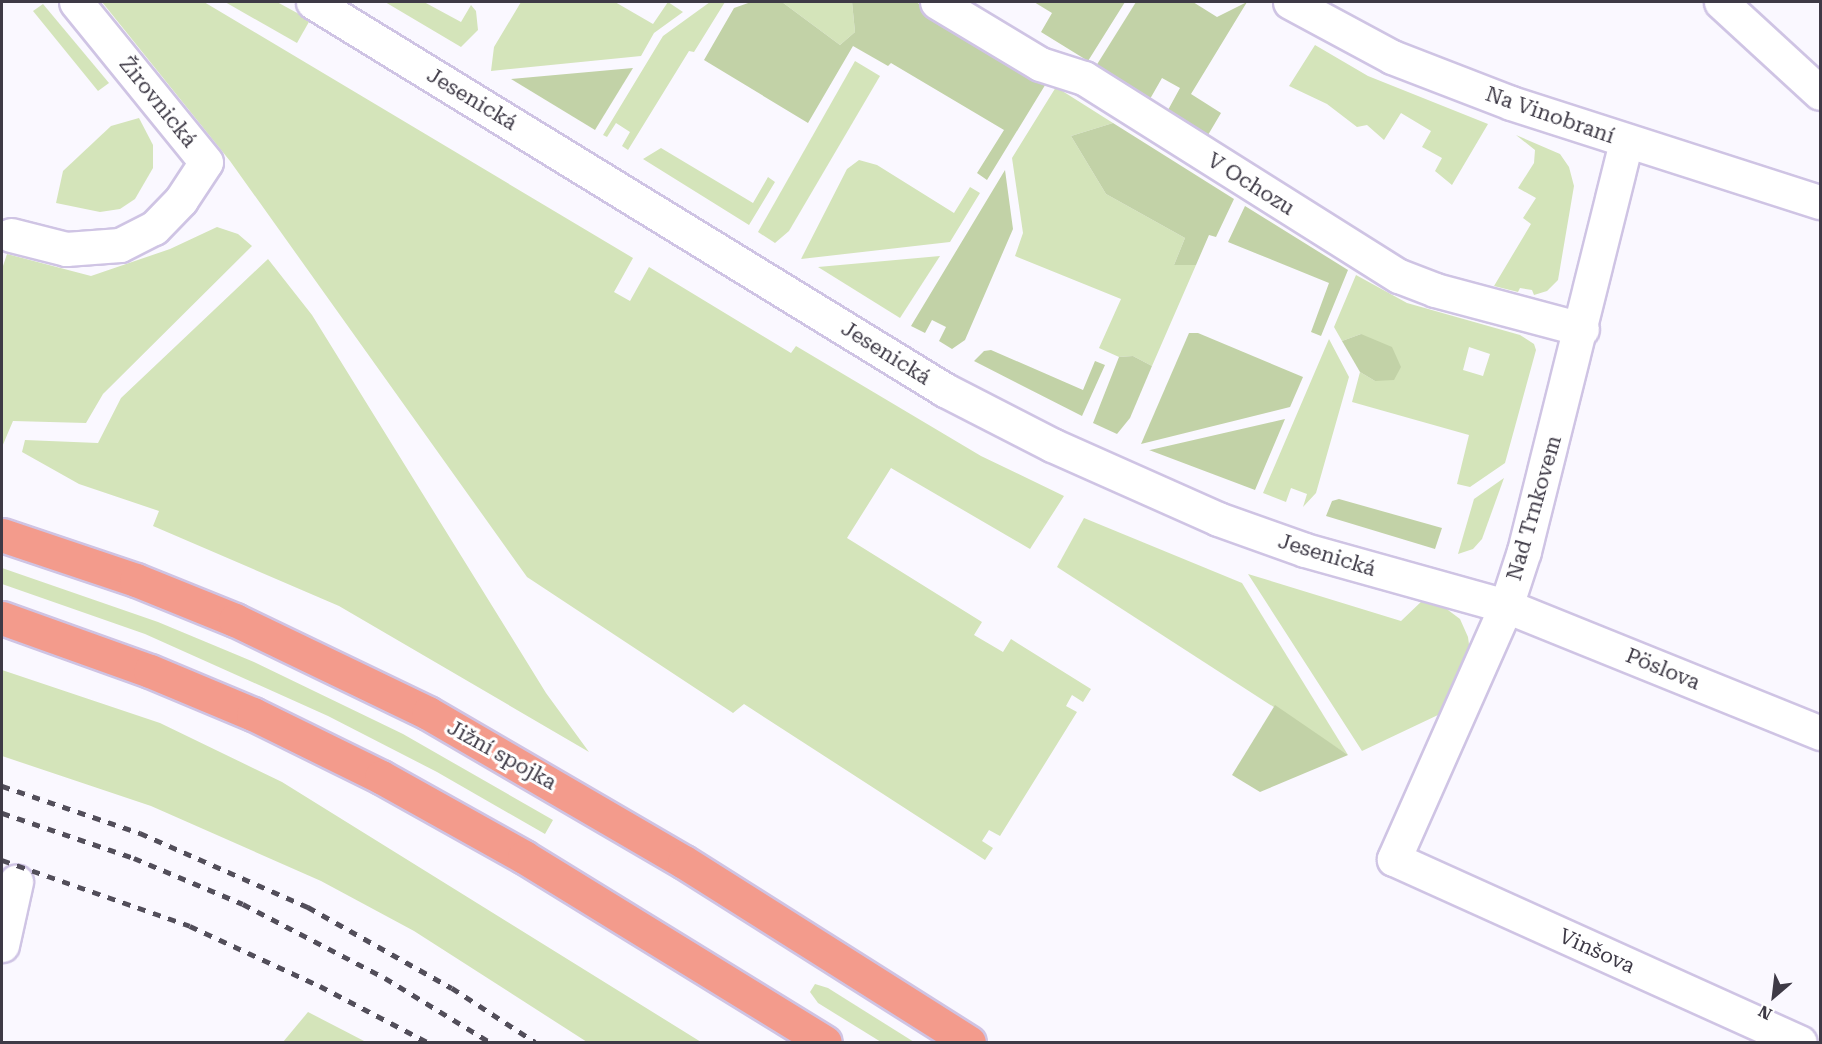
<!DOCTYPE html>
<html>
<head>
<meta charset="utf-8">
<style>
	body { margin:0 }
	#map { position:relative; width:1822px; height:1044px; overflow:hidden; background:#faf8ff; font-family:"Roboto Serif",serif }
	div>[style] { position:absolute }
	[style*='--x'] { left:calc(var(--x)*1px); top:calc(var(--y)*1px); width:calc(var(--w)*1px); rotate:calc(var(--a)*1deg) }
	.green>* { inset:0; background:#d4e4ba }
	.forest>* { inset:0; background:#c2d2a7 }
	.roads { filter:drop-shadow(2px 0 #cfc4e4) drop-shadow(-2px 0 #cfc4e4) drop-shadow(0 2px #cfc4e4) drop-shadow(0 -2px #cfc4e4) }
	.minor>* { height:33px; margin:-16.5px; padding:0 16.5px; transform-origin:16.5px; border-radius:16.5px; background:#fff }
	.trunk>* { height:33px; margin:-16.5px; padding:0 16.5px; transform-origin:16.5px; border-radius:16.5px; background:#f39b8c }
	.rail>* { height:4.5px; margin-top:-2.25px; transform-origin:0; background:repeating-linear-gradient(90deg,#524e5a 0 8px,transparent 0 16px) }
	span { translate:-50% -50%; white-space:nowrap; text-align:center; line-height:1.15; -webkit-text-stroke:6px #fff; paint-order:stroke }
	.street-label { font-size:21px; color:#3e3a46 }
	.frame { position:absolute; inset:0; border:3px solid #3e3a46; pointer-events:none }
	.north { position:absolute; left:1744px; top:966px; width:60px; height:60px; -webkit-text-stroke:4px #fff; paint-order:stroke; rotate:208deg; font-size:16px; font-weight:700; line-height:24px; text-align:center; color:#3e3a46 }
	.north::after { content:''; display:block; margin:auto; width:21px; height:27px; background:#3e3a46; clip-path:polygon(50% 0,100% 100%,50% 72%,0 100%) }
</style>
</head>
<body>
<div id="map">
	<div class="green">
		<div style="clip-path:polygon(102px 2px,204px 2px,633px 258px,614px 292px,630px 301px,649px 267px,791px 353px,796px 346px,981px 456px,1064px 496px,1030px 549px,891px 468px,847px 538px,982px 622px,974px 635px,1003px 652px,1011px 639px,1091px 689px,1083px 702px,1072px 695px,1066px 706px,1077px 712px,1000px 836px,989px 830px,982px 841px,993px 848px,985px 860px,744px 704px,733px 713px,527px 577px,230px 161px)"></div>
		<div style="clip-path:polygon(225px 2px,277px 2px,310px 20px,297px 43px)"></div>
		<div style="clip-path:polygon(385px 2px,424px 2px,461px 22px,471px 5px,476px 11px,478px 30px,461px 47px)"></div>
		<div style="clip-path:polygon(521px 2px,615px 2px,653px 24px,668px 2px,683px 12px,654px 33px,641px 56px,491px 71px,494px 47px)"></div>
		<div style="clip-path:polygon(710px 2px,725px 2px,694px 52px,689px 51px,628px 150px,622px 146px,630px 132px,616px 123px,607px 137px,603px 135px,663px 36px)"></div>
		<div style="clip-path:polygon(782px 2px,852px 2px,855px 32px,840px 45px)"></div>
		<div style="clip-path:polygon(43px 4px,109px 83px,98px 91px,33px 11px)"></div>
		<div style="clip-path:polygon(1315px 45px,1368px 76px,1488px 124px,1452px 185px,1435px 171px,1442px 158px,1422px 147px,1431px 131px,1401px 113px,1384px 140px,1367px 125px,1357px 127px,1327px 104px,1289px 86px)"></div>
		<div style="clip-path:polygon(855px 61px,880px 76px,789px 231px,775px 243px,758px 232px)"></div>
		<div style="clip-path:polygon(1056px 87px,1113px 123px,1071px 136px,1106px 194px,1185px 238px,1174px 265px,1196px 265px,1152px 366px,1133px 356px,1119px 357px,1099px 348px,1121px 299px,1015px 256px,1023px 233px,1012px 158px)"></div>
		<div style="clip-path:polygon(139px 118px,153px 145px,153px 168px,135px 199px,120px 209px,100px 212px,56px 203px,63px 171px,111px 126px)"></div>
		<div style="clip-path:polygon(1516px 135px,1560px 154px,1569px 167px,1574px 186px,1558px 280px,1547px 291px,1534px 295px,1532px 290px,1520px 288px,1518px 292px,1494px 286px,1531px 224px,1523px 218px,1536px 198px,1518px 188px,1534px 163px,1535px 150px)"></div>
		<div style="clip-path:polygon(661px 148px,753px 203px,768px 177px,775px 182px,749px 225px,643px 159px)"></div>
		<div style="clip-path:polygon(859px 160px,877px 165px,954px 213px,970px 187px,980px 193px,950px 242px,801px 259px,847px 169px)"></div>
		<div style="clip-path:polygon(217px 227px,238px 234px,252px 246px,103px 394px,86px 423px,13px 421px,2px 447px,2px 269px,7px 254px,91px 276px,170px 249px)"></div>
		<div style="clip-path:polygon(940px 256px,900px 318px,818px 267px)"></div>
		<div style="clip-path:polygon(268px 259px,312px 315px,546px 693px,589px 752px,339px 606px,153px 526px,159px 511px,79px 484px,22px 452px,25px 440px,98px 443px,121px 398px)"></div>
		<div style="clip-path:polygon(evenodd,1356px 275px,1407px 303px,1520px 335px,1534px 344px,1536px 350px,1505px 463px,1470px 487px,1457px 484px,1469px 435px,1352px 402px,1360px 372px,1375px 381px,1361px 334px,1342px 341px,1334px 327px,1356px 275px,1469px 347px,1490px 354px,1483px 376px,1463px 370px,1469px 347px)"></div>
		<div style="clip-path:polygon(1329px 339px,1349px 377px,1316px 493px,1303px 507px,1307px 494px,1291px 488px,1286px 502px,1263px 493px)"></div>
		<div style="clip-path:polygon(1504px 478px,1482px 539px,1473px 549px,1458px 554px,1474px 499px)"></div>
		<div style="clip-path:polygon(1084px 518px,1242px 583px,1348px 755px,1057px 567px)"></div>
		<div style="clip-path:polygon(2px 568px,158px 622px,254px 662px,403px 734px,553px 820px,545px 834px,437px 772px,328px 716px,145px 634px,2px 584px)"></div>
		<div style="clip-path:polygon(1248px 574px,1401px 621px,1423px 600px,1444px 607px,1460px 619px,1468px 637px,1471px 659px,1457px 692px,1438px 715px,1362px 751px)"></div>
		<div style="clip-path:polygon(2px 670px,160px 723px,282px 782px,701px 1042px,587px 1042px,414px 931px,321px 881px,151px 806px,2px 756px)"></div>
		<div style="clip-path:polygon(815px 984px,828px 988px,914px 1042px,881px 1042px,818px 1003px,810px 992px)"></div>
		<div style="clip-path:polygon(308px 1012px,366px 1042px,283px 1042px)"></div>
	</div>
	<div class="forest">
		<div style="clip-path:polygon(751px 2px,782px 2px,840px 45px,855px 32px,852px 2px,916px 2px,1047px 82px,987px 180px,977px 173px,1004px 130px,891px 63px,888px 66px,853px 46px,808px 123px,704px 60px,734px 8px)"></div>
		<div style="clip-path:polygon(1034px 2px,1125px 2px,1088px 61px,1041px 32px,1052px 13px)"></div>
		<div style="clip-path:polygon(1136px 2px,1193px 2px,1217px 17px,1247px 2px,1191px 94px,1221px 113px,1208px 135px,1168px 110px,1180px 88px,1162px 78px,1150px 99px,1096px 66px)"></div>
		<div style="clip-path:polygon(633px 68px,595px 130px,511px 79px)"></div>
		<div style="clip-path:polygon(1113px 123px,1234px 199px,1216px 237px,1209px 235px,1196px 265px,1174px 265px,1185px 238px,1106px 194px,1071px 136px)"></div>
		<div style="clip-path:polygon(1005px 170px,1013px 229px,965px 340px,952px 349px,939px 341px,946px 327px,932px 320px,925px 333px,911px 326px)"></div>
		<div style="clip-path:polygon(1245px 206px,1348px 270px,1321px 336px,1311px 332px,1329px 283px,1228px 242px)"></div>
		<div style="clip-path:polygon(1189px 333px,1198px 333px,1303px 377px,1290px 407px,1141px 444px)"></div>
		<div style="clip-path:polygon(1361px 334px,1392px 347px,1401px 367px,1394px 380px,1375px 381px,1360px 372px,1342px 341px)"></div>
		<div style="clip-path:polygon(991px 350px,1083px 390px,1095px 361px,1105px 365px,1082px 416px,974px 361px,984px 351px)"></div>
		<div style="clip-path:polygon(1133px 356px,1152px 366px,1130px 418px,1117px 434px,1093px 423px,1119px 357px)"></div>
		<div style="clip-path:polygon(1285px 419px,1255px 490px,1149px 450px,1150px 450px)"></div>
		<div style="clip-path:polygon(1339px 499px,1442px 528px,1435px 549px,1326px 516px,1332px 501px)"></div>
		<div style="clip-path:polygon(1275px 705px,1348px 755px,1260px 792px,1232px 775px)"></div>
	</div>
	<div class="roads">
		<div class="minor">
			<div style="--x:313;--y:2;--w:742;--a:31.55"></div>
			<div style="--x:945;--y:390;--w:120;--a:27.2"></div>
			<div style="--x:1052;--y:445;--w:182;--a:24"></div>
			<div style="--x:1218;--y:519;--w:92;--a:19.6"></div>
			<div style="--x:1305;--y:550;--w:209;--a:15.6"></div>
			<div style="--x:1506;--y:606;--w:339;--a:22"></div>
			<div style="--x:937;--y:2;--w:120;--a:31"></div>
			<div style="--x:1040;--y:64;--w:46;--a:17.7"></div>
			<div style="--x:1084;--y:78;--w:372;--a:32.2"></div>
			<div style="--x:1399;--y:276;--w:39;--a:21"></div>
			<div style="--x:1435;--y:290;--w:152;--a:14.9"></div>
			<div style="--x:1290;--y:2;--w:116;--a:28.3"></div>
			<div style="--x:1392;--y:57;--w:128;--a:21.1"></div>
			<div style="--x:1511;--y:103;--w:324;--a:17.8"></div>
			<div style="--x:1721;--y:2;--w:134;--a:42.6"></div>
			<div style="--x:1626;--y:142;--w:422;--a:104"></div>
			<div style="--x:1524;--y:551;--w:58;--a:108.1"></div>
			<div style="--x:1506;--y:606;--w:277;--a:113.9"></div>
			<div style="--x:1394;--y:859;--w:445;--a:24.3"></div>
			<div style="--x:11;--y:235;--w:57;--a:14.3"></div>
			<div style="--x:66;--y:249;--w:54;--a:-4.2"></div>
			<div style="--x:120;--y:245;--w:38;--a:-27"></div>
			<div style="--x:154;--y:228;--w:39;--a:-46"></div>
			<div style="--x:181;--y:200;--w:45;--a:-56.7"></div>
			<div style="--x:206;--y:162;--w:206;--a:-129.1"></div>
			<div style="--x:2;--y:945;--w:65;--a:-77.5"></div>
		</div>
		<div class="trunk">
			<div style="--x:2;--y:535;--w:141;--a:18.6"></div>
			<div style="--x:136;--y:580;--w:107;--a:22"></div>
			<div style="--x:235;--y:620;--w:214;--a:25.7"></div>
			<div style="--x:428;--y:713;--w:296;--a:30.2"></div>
			<div style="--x:684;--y:862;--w:337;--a:32.3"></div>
			<div style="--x:2;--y:618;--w:157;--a:19.7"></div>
			<div style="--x:150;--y:671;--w:112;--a:22.7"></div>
			<div style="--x:253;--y:714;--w:143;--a:26.2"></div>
			<div style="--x:381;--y:777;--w:164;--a:29.2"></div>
			<div style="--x:524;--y:857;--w:353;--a:31.6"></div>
		</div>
	</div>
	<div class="rail">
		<div style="--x:2;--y:786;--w:146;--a:18.8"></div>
		<div style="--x:140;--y:833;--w:184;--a:23.8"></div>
		<div style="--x:308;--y:907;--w:165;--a:29.4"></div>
		<div style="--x:452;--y:988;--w:99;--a:33"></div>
		<div style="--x:2;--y:813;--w:139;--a:18.8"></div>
		<div style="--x:134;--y:858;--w:118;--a:22.9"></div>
		<div style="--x:243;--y:904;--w:160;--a:27.5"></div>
		<div style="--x:385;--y:978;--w:123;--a:31.4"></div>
		<div style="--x:2;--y:860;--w:199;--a:19.3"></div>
		<div style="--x:190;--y:926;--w:143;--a:24.8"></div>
		<div style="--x:320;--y:986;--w:121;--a:27.6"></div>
	</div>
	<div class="street-label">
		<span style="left:472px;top:99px;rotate:31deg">Jesenická</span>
		<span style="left:158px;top:102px;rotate:51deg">Žirovnická</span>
		<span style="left:1550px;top:115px;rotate:19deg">Na Vinobraní</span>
		<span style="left:1251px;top:184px;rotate:32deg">V Ochozu</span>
		<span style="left:886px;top:353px;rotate:32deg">Jesenická</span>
		<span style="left:1534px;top:508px;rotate:-74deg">Nad Trnkovem</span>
		<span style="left:1327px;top:555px;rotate:17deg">Jesenická</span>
		<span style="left:1663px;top:669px;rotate:22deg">Pöslova</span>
		<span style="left:502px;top:755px;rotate:29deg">Jižní spojka</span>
		<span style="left:1597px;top:951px;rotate:24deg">Vinšova</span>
	</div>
	<div class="frame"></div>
	<div class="north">N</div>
</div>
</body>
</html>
